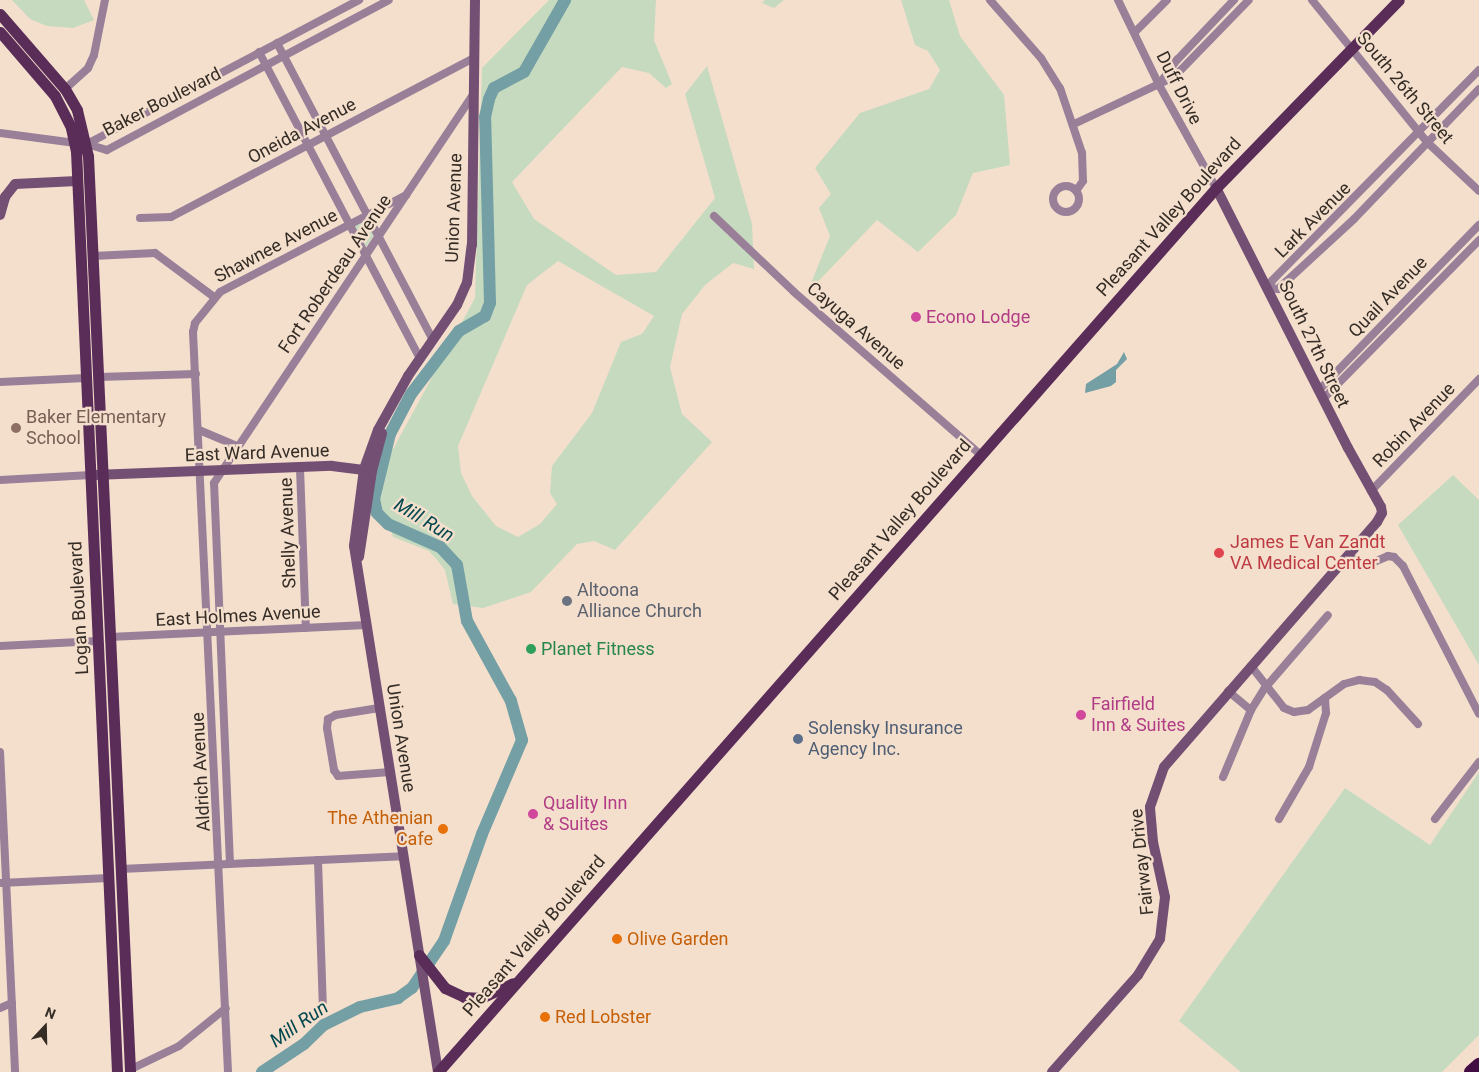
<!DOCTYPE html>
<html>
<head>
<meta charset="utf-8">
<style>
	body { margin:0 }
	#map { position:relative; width:1479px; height:1072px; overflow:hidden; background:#f4dfcd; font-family:Roboto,sans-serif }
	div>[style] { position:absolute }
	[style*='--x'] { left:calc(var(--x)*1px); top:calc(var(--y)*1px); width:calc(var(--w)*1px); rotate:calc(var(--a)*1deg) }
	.green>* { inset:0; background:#c6dabf }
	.water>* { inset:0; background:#74a0a5 }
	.river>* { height:12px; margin:-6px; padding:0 6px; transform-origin:6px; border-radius:6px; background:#74a0a5 }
	.street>* { height:8px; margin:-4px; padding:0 4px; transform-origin:4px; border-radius:4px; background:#997f98 }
	.street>.ring { margin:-4px; padding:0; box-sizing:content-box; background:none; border:8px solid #997f98; border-radius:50% }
	.secondary>* { height:10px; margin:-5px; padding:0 5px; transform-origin:5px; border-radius:5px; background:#744f74 }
	.primary>* { height:11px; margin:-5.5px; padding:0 5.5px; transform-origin:5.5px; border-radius:5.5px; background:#5a2d59 }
	.highway>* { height:14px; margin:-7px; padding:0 7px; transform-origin:7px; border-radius:7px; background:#420d43 }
	.dots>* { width:14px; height:14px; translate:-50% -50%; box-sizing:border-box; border:2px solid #f4dfcd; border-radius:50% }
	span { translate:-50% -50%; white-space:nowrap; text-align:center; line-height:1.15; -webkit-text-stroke:4.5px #f4dfcd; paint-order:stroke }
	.street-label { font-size:18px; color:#342c25 }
	.hotel-label { font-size:18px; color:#b23c85 }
	.left { translate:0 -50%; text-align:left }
	.education-label { font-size:18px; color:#785e54 }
	.health-label { font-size:18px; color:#be3a42 }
	.worship-label { font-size:18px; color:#5b616d }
	.leisure-label { font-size:18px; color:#27864d }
	.service-label { font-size:18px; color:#4e5e75 }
	.food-label { font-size:18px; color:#c56008 }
	.right { translate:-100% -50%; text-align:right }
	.water-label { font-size:19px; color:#02484e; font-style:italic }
	.north { position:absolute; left:20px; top:1002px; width:50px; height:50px; -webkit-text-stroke:4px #f4dfcd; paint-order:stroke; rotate:21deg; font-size:14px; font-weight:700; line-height:20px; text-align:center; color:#342c25 }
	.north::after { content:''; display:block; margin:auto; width:18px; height:22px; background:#342c25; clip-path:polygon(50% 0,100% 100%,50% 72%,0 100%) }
</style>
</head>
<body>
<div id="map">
	<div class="green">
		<div style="clip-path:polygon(12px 0,84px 0,94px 20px,73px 28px,47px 26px,30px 19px)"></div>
		<div style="clip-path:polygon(evenodd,549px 0,656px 0,654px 40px,672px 84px,666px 88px,649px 73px,622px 67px,512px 182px,534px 219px,616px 275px,656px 272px,715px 198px,685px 94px,707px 66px,752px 224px,754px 269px,733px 263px,705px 285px,682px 314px,670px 367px,682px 414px,712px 442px,615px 550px,594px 541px,577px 544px,531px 592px,483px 608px,453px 604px,445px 570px,437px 560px,429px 551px,393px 537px,388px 519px,378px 506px,378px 477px,475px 298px,482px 68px,549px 0,558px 261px,654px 316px,642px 334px,621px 342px,592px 413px,552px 466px,550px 493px,557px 504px,540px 524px,518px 537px,496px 526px,472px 496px,461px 473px,458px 446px,527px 285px,558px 261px)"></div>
		<div style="clip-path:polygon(765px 0,784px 0,774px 8px,762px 3px)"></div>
		<div style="clip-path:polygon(901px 0,949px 0,960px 36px,1004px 95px,1010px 165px,973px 173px,956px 215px,918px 252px,877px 220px,807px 293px,830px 236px,819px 208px,831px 194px,815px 168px,860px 113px,929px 89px,940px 70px,928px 51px,915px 45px)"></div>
		<div style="clip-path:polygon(365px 219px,374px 235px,366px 247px,354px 226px)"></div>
		<div style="clip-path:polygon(1453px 475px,1479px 500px,1479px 665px,1398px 525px)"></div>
		<div style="clip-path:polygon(1479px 772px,1479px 1035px,1442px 1072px,1241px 1072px,1179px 1021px,1345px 788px,1430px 845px)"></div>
	</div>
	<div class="water">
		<div style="clip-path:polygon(1124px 352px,1127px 359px,1116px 370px,1116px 382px,1111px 386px,1085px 393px,1086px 384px,1117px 364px)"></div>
	</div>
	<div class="river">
		<div style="--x:262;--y:1072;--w:50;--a:-33.7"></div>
		<div style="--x:304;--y:1044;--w:28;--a:-44"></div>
		<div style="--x:324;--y:1025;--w:40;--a:-26.6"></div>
		<div style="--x:360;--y:1007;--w:39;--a:-13"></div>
		<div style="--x:398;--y:998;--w:17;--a:-36"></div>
		<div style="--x:412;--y:988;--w:57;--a:-55.8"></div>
		<div style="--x:444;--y:941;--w:114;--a:-70.4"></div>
		<div style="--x:482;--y:834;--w:102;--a:-66.9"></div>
		<div style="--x:522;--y:740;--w:41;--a:-105.8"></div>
		<div style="--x:511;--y:701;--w:91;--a:-118.8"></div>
		<div style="--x:467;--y:621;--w:57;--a:-100.1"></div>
		<div style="--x:457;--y:565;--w:25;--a:-133"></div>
		<div style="--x:440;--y:547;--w:57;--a:-156.1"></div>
		<div style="--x:388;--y:524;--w:16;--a:-135"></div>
		<div style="--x:377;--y:513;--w:14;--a:-102"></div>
		<div style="--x:374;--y:499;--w:67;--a:-76.2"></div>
		<div style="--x:390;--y:434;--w:45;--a:-62.3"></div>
		<div style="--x:411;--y:394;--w:79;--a:-52.7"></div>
		<div style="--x:459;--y:331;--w:30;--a:-30"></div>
		<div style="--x:485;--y:316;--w:14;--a:-69"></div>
		<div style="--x:490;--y:303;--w:186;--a:-91.5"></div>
		<div style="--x:485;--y:117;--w:18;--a:-77"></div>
		<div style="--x:489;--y:99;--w:12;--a:-66"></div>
		<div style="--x:494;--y:88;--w:34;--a:-28"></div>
		<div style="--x:524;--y:72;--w:83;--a:-60.3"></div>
	</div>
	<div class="street">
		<div style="--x:990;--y:0;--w:77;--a:48.7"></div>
		<div style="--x:1041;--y:58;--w:36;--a:58"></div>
		<div style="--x:1060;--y:88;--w:69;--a:71.3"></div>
		<div style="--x:1082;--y:153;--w:28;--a:88"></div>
		<div style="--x:1083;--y:181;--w:12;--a:125"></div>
		<div style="--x:1118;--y:0;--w:94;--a:64.2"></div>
		<div style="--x:1159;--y:85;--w:118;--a:61"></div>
		<div style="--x:1312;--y:0;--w:183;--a:51"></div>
		<div style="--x:1427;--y:142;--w:71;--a:43.3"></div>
		<div style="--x:1135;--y:32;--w:45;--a:-45"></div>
		<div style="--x:277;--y:43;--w:335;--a:62.3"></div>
		<div style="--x:259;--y:52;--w:347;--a:62.3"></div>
		<div style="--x:1479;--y:70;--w:296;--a:134.5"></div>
		<div style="--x:1272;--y:281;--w:8;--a:113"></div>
		<div style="--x:1269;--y:288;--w:9;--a:6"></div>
		<div style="--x:1278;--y:289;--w:103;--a:-42.6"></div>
		<div style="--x:1354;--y:219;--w:180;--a:-46.1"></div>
		<div style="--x:1160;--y:83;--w:29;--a:-54"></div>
		<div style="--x:1177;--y:60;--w:83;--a:-46.5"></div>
		<div style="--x:65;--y:89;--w:31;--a:-42"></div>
		<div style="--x:88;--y:68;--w:14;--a:-65"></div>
		<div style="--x:94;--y:55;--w:56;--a:-78.7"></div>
		<div style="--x:1074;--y:124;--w:110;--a:-25.2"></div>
		<div style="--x:1174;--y:77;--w:107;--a:-45.8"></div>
		<div style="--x:0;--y:133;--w:76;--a:7.6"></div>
		<div style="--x:87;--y:144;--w:21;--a:17"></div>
		<div style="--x:107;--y:150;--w:319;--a:-28"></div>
		<div style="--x:87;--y:144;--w:308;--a:-27.9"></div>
		<div class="ring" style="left:1053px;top:186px;width:18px;height:18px"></div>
		<div style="--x:714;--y:216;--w:110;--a:43.5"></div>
		<div style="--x:794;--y:292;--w:248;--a:41.1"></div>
		<div style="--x:140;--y:218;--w:31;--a:-2"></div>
		<div style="--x:171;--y:217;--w:342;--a:-27.7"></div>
		<div style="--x:93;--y:256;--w:62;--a:-2.8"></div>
		<div style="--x:155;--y:253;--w:74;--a:36.7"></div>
		<div style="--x:99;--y:377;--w:97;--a:-1.8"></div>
		<div style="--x:0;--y:382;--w:86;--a:-2.7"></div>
		<div style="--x:1319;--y:390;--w:230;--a:-45.9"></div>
		<div style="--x:1323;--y:399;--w:223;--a:-45.5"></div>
		<div style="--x:199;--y:430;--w:41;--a:22.8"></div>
		<div style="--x:300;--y:468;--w:160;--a:87.9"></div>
		<div style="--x:0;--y:480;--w:91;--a:-3.1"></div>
		<div style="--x:1371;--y:491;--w:156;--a:-46"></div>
		<div style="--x:1347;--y:556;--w:22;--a:24"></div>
		<div style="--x:1367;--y:565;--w:23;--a:-23"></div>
		<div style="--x:1388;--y:556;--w:6;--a:9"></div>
		<div style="--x:1394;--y:557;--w:13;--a:45"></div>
		<div style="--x:1403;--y:566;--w:166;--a:62.8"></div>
		<div style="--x:110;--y:637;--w:257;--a:-2.7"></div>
		<div style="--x:0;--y:646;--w:98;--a:-2.9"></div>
		<div style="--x:1251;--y:666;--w:53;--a:51.8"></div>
		<div style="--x:1284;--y:708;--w:11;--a:22"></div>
		<div style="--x:1294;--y:712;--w:14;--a:-8"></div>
		<div style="--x:1308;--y:710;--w:44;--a:-35.8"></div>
		<div style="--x:1344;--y:684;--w:16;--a:-15"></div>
		<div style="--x:1359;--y:680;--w:16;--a:7"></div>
		<div style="--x:1375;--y:682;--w:14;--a:34"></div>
		<div style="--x:1387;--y:690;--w:46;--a:47.6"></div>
		<div style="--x:1228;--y:691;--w:30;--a:40"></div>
		<div style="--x:379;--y:708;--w:44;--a:170.8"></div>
		<div style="--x:336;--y:715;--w:9;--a:153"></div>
		<div style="--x:328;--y:719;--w:9;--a:96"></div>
		<div style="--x:327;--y:728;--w:43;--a:80.5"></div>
		<div style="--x:334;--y:770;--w:7;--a:56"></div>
		<div style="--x:338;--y:776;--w:52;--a:-4.4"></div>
		<div style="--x:0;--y:752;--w:320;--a:87.3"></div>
		<div style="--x:1223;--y:777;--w:73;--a:-67.3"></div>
		<div style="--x:1251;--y:710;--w:26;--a:-58"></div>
		<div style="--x:1265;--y:688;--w:96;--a:-49.2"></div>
		<div style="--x:1279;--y:819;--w:60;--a:-60"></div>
		<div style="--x:1309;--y:767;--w:57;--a:-72.5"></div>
		<div style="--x:1326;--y:713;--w:15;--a:-94"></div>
		<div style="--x:1435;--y:819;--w:72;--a:-52.3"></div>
		<div style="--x:318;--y:860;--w:149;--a:88.1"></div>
		<div style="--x:230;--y:864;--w:381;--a:-92.4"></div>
		<div style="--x:214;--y:483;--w:467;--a:-56.3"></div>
		<div style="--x:121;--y:869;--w:282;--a:-2.6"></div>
		<div style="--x:0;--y:883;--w:109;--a:-2.6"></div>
		<div style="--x:0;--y:1008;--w:13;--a:-23"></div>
		<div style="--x:129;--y:1070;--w:55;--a:-25.6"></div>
		<div style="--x:179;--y:1046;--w:60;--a:-39"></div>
		<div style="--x:228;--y:1072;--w:741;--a:-92.71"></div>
		<div style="--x:193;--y:332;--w:9;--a:-77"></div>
		<div style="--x:195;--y:323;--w:40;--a:-51"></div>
		<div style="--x:220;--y:292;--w:210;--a:-27.5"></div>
	</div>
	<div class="secondary">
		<div style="--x:0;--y:215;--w:19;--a:-74"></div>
		<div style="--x:5;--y:197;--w:16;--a:-52"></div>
		<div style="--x:15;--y:184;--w:62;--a:-2.8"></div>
		<div style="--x:94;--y:475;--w:238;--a:-2.2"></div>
		<div style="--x:332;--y:466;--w:40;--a:7.1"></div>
		<div style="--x:359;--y:557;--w:87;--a:-81.4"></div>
		<div style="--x:372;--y:471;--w:39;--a:-75"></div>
		<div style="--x:438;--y:1072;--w:533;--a:-99.07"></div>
		<div style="--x:354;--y:546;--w:78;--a:-82.6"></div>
		<div style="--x:364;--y:469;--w:41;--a:-70.3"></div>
		<div style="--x:378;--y:430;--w:62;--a:-60.9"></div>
		<div style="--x:408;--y:376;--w:86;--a:-55.4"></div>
		<div style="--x:457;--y:305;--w:24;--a:-66"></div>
		<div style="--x:467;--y:283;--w:38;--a:-83"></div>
		<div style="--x:472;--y:245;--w:245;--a:-89.3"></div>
		<div style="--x:1052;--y:1072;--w:130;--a:-48.4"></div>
		<div style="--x:1138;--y:975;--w:42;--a:-58.6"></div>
		<div style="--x:1160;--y:939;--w:42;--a:-83.2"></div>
		<div style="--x:1165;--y:897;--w:56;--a:-102.3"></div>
		<div style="--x:1153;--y:842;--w:35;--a:-95"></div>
		<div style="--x:1150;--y:807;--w:42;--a:-70.7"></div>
		<div style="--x:1164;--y:767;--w:325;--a:-49"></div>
		<div style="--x:1377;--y:522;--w:10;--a:-61"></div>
		<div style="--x:1382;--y:513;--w:6;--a:-99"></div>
		<div style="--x:1381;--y:507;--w:68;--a:-119.2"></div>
		<div style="--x:1348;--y:448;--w:292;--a:-116.9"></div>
	</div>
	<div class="primary">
		<div style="--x:0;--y:14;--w:99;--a:49.1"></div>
		<div style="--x:65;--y:89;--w:24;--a:60"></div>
		<div style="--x:77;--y:110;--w:47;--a:76.6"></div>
		<div style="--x:88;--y:156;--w:917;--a:87.37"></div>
		<div style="--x:0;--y:32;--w:84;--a:49.3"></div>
		<div style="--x:55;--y:96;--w:36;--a:63"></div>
		<div style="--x:71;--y:128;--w:24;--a:78"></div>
		<div style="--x:76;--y:151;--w:922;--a:87.45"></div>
		<div style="--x:419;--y:955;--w:42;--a:51.8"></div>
		<div style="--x:445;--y:988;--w:21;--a:25"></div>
		<div style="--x:464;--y:997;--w:17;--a:3"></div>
		<div style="--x:481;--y:998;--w:35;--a:-25"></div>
		<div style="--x:438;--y:1072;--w:1178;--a:-48.65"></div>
		<div style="--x:1216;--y:188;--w:262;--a:-45.8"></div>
	</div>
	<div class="highway">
		<div style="--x:1471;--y:1072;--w:11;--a:-41"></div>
	</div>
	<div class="dots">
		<div style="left:916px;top:317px;background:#d1479c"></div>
		<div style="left:16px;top:428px;background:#8d6e63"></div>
		<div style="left:1219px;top:553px;background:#e0444e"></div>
		<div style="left:567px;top:601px;background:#6b7280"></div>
		<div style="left:531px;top:649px;background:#2e9e5b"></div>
		<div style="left:1081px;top:715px;background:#d1479c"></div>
		<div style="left:798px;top:739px;background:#5c6f8a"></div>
		<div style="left:533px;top:814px;background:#d1479c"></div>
		<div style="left:443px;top:829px;background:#e8710a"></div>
		<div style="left:617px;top:939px;background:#e8710a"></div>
		<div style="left:545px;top:1017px;background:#e8710a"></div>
	</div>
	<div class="street-label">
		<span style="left:1179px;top:88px;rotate:63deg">Duff Drive</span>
		<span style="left:1405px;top:88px;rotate:50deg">South 26th Street</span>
		<span style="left:162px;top:102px;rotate:-27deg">Baker Boulevard</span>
		<span style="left:302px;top:131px;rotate:-28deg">Oneida Avenue</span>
		<span style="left:454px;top:208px;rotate:-88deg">Union Avenue</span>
		<span style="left:1169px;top:217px;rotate:-48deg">Pleasant Valley Boulevard</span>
		<span style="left:1313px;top:220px;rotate:-45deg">Lark Avenue</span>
		<span style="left:276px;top:246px;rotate:-28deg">Shawnee Avenue</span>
		<span style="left:335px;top:274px;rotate:-56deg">Fort Roberdeau Avenue</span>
		<span style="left:1388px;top:297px;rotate:-46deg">Quail Avenue</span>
		<span style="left:856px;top:326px;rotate:41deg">Cayuga Avenue</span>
		<span style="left:1314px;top:344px;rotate:64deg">South 27th Street</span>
		<span style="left:1414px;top:425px;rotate:-46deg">Robin Avenue</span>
		<span style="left:257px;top:453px;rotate:-2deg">East Ward Avenue</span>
		<span style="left:900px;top:520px;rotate:-49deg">Pleasant Valley Boulevard</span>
		<span style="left:288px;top:533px;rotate:-92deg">Shelly Avenue</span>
		<span style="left:79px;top:608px;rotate:-93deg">Logan Boulevard</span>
		<span style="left:238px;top:616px;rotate:-3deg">East Holmes Avenue</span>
		<span style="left:401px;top:738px;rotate:81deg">Union Avenue</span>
		<span style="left:201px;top:772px;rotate:-93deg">Aldrich Avenue</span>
		<span style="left:1142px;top:862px;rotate:-96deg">Fairway Drive</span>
		<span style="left:534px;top:936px;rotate:-49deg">Pleasant Valley Boulevard</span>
	</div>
	<div class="hotel-label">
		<span class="left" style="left:926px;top:317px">Econo Lodge</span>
		<span class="left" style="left:1091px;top:715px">Fairfield<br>Inn &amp; Suites</span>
		<span class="left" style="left:543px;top:814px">Quality Inn<br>&amp; Suites</span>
	</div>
	<div class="education-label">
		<span class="left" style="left:26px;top:428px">Baker Elementary<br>School</span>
	</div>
	<div class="health-label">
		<span class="left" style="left:1230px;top:553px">James E Van Zandt<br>VA Medical Center</span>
	</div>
	<div class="worship-label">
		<span class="left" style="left:577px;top:601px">Altoona<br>Alliance Church</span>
	</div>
	<div class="leisure-label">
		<span class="left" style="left:541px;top:649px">Planet Fitness</span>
	</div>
	<div class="service-label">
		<span class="left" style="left:808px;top:739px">Solensky Insurance<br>Agency Inc.</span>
	</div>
	<div class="food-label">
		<span class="right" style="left:433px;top:829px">The Athenian<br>Cafe</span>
		<span class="left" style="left:627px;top:939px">Olive Garden</span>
		<span class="left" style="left:555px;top:1017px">Red Lobster</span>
	</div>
	<div class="water-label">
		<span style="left:424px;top:520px;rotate:31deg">Mill Run</span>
		<span style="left:299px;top:1024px;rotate:-35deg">Mill Run</span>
	</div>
	<div class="north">N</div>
</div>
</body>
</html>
